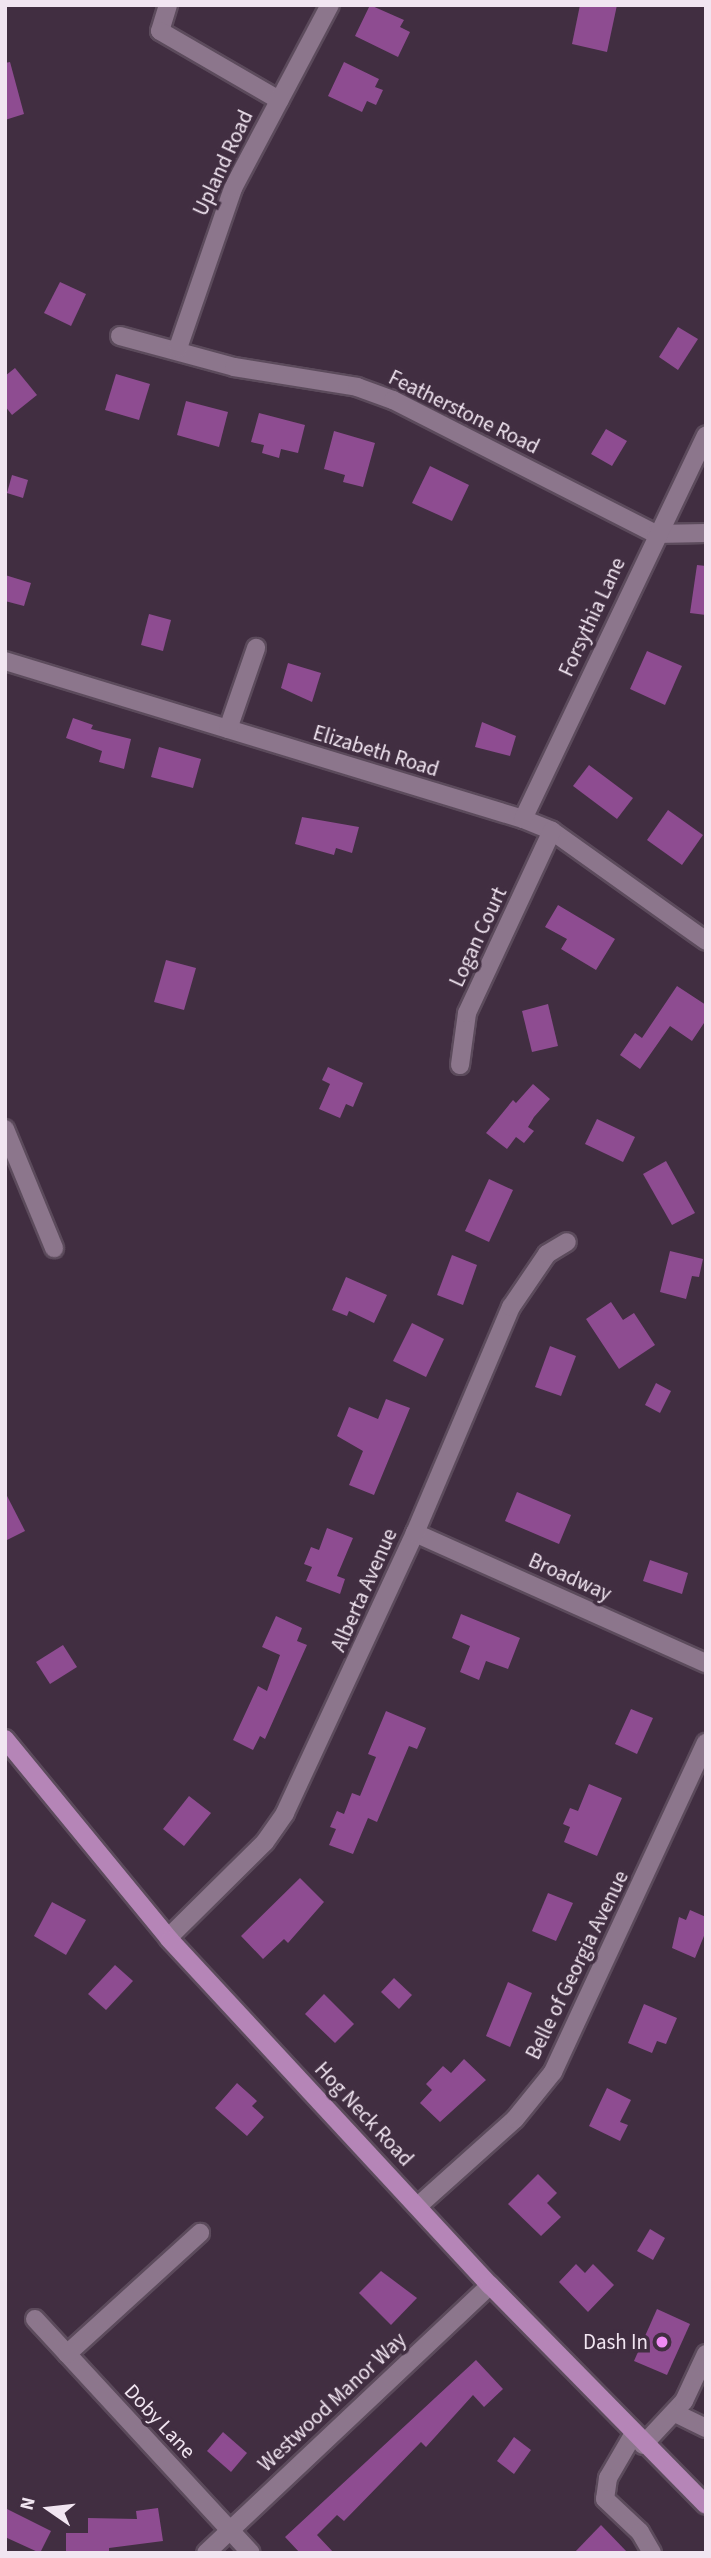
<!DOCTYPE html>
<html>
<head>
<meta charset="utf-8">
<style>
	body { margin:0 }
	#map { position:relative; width:711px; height:2558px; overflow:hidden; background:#412e41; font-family:"Source Sans 3",sans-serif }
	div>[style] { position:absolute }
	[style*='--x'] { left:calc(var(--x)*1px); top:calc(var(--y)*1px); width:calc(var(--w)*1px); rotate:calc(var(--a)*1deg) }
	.building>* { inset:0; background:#8e4c91 }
	.roads { filter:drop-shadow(2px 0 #5c4b5c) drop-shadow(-2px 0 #5c4b5c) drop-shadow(0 2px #5c4b5c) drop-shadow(0 -2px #5c4b5c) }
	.minor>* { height:18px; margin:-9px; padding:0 9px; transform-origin:9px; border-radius:9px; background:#8c768c }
	.major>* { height:18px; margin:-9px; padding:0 9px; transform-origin:9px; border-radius:9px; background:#b585b7 }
	.dots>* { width:19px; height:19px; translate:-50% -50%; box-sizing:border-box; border:4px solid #412e41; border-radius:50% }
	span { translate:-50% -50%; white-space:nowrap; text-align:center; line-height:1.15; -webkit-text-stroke:7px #412e41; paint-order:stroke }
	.street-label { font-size:21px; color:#f1e5f1 }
	.poi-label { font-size:21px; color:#f1e5f1 }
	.right { translate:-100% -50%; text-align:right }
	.frame { position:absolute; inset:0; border:7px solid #f1e5f1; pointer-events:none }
	.north { position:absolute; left:14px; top:2474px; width:70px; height:70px; -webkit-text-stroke:5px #412e41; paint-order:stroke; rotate:284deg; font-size:19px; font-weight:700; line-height:28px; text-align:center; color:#f1e5f1 }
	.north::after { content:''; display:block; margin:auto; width:24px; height:32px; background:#f1e5f1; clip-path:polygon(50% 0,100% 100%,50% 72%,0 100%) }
</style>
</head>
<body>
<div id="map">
	<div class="building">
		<div style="clip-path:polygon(370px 5px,404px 20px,400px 27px,410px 32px,398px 57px,355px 36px)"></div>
		<div style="clip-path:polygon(580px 5px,617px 5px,607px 52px,572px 44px)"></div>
		<div style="clip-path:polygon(10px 62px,24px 114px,5px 120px,5px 63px)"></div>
		<div style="clip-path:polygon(344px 62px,379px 79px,375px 87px,383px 90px,376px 105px,367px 101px,362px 112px,328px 96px)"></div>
		<div style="clip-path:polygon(60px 282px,86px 294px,71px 326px,44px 313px)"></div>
		<div style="clip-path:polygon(678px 327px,698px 339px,678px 370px,659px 357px)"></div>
		<div style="clip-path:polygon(15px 368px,37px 395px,12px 415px,5px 406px,5px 376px)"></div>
		<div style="clip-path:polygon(116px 374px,150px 384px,139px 420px,105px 410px)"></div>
		<div style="clip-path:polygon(186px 401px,228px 412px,219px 447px,177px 435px)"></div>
		<div style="clip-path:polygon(259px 413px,305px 425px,298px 453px,281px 449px,279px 458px,262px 453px,264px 445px,251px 442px)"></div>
		<div style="clip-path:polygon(606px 429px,627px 441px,612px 466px,591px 454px)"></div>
		<div style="clip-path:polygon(334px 431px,375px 443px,363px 487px,343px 482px,345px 475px,324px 469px)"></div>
		<div style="clip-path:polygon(430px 466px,469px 485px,452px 521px,412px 503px)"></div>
		<div style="clip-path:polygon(12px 475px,28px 480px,23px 498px,7px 493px)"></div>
		<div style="clip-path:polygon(697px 565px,706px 566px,706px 615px,690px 613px)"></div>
		<div style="clip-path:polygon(5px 575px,31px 583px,24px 606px,5px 601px)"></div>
		<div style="clip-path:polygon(149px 614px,171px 620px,163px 651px,141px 645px)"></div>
		<div style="clip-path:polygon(647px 651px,682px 666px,665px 705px,630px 689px)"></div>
		<div style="clip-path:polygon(288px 663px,321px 673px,312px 702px,281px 688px)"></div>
		<div style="clip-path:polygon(73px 718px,93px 725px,91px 729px,131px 739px,124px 769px,99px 762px,102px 751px,66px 738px)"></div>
		<div style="clip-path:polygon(482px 722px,516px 736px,510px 756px,475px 747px)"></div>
		<div style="clip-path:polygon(159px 747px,201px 759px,193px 788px,151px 777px)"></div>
		<div style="clip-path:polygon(589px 765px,633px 798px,617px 819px,573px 786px)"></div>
		<div style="clip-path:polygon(668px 810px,703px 835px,682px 865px,647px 840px)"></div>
		<div style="clip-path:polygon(302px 817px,359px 827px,352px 853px,336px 848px,334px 855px,295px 844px)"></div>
		<div style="clip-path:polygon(558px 905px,615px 939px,596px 970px,561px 949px,567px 939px,545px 927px)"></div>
		<div style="clip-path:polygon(166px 960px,196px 968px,184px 1010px,154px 1002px)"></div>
		<div style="clip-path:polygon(677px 986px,706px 1005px,706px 1020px,692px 1041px,670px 1026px,640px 1069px,620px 1055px,635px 1033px,642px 1038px)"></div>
		<div style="clip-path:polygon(548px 1004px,558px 1046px,532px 1052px,522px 1011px)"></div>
		<div style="clip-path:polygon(328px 1067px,363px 1083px,353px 1107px,346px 1104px,340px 1118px,319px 1109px,330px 1084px,322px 1080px)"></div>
		<div style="clip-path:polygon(533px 1084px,550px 1099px,534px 1117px,528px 1127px,534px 1131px,524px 1143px,516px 1137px,507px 1149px,486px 1133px,513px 1100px,516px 1103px)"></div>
		<div style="clip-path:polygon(597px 1119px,635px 1137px,623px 1162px,585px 1144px)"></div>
		<div style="clip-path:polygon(666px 1161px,695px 1213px,672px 1225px,643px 1174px)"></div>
		<div style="clip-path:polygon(489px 1179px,513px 1190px,489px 1242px,465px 1231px)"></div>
		<div style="clip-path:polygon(670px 1251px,703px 1259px,699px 1277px,692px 1276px,686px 1299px,660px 1292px)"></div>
		<div style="clip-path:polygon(452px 1255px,477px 1265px,463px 1305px,437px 1295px)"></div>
		<div style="clip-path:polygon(346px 1277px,387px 1295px,374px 1323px,349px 1311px,347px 1316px,332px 1310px)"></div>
		<div style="clip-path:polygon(611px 1302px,623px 1320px,634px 1313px,655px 1345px,619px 1369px,586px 1319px)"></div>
		<div style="clip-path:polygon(412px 1323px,444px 1339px,426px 1377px,393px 1361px)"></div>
		<div style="clip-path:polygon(550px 1346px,576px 1356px,561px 1396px,535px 1387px)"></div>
		<div style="clip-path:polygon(656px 1383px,671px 1391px,660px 1413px,645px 1405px)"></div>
		<div style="clip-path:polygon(386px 1399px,410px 1408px,374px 1495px,349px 1485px,363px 1451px,337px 1436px,349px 1407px,378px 1419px)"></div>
		<div style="clip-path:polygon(5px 1492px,25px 1531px,5px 1541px)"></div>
		<div style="clip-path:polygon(517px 1492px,571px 1515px,559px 1544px,505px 1521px)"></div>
		<div style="clip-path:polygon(327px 1528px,353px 1538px,337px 1576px,345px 1579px,340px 1594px,306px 1581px,312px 1567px,304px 1564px,311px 1547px,319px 1550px)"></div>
		<div style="clip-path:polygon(650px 1560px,688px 1573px,682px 1594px,643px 1581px)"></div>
		<div style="clip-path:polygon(461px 1614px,520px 1638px,508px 1669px,486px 1661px,479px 1680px,460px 1672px,470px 1646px,452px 1638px)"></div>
		<div style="clip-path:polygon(276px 1616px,302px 1628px,297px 1641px,307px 1645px,265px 1739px,260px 1736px,253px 1750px,233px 1740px,258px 1686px,267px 1691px,280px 1655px,262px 1647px)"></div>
		<div style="clip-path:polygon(63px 1645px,77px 1667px,50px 1684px,36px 1662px)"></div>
		<div style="clip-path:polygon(631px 1709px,653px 1718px,637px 1754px,615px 1744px)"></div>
		<div style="clip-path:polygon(386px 1711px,426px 1728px,417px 1749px,409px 1746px,377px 1822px,368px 1818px,353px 1854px,329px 1845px,336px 1829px,330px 1827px,337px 1811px,344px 1814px,352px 1793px,360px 1796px,376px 1757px,368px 1754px)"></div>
		<div style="clip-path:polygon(589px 1784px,622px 1798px,597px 1856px,564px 1842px,570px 1827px,563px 1824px,570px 1808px,578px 1811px)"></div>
		<div style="clip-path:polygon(189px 1796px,211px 1813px,184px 1846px,163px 1829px)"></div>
		<div style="clip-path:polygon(300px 1878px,324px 1902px,288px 1943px,284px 1939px,263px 1959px,241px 1936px)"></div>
		<div style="clip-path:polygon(548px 1893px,573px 1903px,556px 1941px,532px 1931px)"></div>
		<div style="clip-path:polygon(52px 1902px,86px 1920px,66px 1955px,34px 1936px)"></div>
		<div style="clip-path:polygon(690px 1910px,706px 1917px,706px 1931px,695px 1958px,672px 1948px,679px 1917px,686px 1920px)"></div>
		<div style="clip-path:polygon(115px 1965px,133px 1981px,106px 2010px,88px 1994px)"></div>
		<div style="clip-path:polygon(394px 1978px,412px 1995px,399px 2009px,381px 1992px)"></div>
		<div style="clip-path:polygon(508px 1982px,532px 1993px,510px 2047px,486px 2036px)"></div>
		<div style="clip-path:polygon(324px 1994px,354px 2024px,335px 2043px,305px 2014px)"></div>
		<div style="clip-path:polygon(644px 2004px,677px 2018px,666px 2044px,657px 2041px,652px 2053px,628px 2043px)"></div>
		<div style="clip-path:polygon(464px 2059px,486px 2080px,440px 2122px,420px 2103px,432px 2090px,426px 2084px,443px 2066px,451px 2073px)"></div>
		<div style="clip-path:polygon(237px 2083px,257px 2101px,252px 2106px,264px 2117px,247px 2136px,215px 2108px)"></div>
		<div style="clip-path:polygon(607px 2088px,631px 2100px,620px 2122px,628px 2125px,620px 2141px,589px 2126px)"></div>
		<div style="clip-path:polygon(538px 2174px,557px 2193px,547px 2203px,561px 2217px,541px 2236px,508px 2204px)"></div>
		<div style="clip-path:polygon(650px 2229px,665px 2238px,653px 2260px,637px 2251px)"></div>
		<div style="clip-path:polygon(576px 2264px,585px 2273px,593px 2264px,614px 2285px,588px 2312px,559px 2282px)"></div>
		<div style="clip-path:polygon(381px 2271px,417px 2298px,391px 2325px,359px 2293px)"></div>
		<div style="clip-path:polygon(657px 2309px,690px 2324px,667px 2375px,634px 2361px)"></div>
		<div style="clip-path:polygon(476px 2360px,503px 2389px,484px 2407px,473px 2395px,426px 2447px,421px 2442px,344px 2521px,337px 2515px,317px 2535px,334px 2553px,300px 2553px,285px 2537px)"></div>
		<div style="clip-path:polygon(223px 2432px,247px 2453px,231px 2472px,207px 2451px)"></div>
		<div style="clip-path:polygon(514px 2437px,531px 2450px,514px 2474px,497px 2461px)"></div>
		<div style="clip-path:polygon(5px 2508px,51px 2531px,40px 2553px,5px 2537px)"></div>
		<div style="clip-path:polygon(158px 2508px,163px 2541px,109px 2548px,109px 2553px,66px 2553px,66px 2533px,88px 2533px,88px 2518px,137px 2519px,136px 2511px)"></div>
		<div style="clip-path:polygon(601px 2525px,628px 2553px,574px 2553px)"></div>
	</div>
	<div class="roads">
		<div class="minor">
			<div style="--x:168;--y:5;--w:27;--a:107"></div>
			<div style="--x:160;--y:31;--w:138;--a:30.1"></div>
			<div style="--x:120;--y:336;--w:118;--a:15.2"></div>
			<div style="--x:234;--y:367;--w:125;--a:9.2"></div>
			<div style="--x:357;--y:387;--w:38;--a:20"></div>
			<div style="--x:393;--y:400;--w:295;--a:27"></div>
			<div style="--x:656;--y:534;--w:50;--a:-1.1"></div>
			<div style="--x:178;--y:348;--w:169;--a:-71"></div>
			<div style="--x:233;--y:188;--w:207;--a:-62.1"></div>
			<div style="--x:5;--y:661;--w:542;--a:16.96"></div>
			<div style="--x:523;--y:819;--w:31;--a:22"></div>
			<div style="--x:552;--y:831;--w:189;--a:35.5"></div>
			<div style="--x:228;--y:729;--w:86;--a:-70.9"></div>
			<div style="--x:523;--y:819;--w:425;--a:-64.5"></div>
			<div style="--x:460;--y:1065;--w:52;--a:-82.3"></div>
			<div style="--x:467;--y:1013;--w:201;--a:-65"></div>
			<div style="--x:5;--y:1129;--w:129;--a:67.6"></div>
			<div style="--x:415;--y:1533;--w:319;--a:24.1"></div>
			<div style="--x:168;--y:1938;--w:136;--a:-44.7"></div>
			<div style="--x:265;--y:1842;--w:35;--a:-55"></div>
			<div style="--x:285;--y:1813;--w:309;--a:-65.1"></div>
			<div style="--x:415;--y:1533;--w:246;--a:-67"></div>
			<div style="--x:511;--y:1307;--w:64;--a:-55.8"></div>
			<div style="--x:547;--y:1254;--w:23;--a:-31"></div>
			<div style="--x:418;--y:2206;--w:130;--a:-41.9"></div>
			<div style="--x:515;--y:2119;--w:60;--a:-51"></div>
			<div style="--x:553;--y:2072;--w:363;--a:-65.1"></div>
			<div style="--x:35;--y:2319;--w:318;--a:47.3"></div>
			<div style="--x:67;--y:2354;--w:180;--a:-42.3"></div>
			<div style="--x:675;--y:2413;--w:34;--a:26"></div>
			<div style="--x:633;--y:2435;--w:50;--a:120.2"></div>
			<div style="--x:608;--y:2478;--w:21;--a:98"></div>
			<div style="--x:605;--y:2499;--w:48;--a:43.3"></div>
			<div style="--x:640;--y:2532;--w:24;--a:60"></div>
			<div style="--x:643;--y:2445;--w:60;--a:-47"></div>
			<div style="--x:684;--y:2401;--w:52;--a:-64.9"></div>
			<div style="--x:206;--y:2553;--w:390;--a:-43.3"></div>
		</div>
		<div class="major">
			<div style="--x:5;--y:1739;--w:260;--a:50.6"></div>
			<div style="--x:170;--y:1940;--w:471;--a:47.2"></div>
			<div style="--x:490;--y:2285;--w:308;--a:45.5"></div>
		</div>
	</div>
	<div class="dots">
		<div style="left:662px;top:2342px;background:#f08bf5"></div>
	</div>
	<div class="street-label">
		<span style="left:223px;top:163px;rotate:-65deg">Upland Road</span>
		<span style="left:464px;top:412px;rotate:26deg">Featherstone Road</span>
		<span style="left:592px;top:617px;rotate:-65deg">Forsythia Lane</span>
		<span style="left:376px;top:751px;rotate:17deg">Elizabeth Road</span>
		<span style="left:478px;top:937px;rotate:-65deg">Logan Court</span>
		<span style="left:570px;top:1577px;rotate:24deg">Broadway</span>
		<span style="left:364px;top:1590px;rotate:-66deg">Alberta Avenue</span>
		<span style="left:577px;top:1965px;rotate:-64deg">Belle of Georgia Avenue</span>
		<span style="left:364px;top:2114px;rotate:47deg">Hog Neck Road</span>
		<span style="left:332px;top:2402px;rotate:-43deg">Westwood Manor Way</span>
		<span style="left:160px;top:2421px;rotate:47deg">Doby Lane</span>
	</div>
	<div class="poi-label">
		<span class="right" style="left:648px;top:2342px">Dash In</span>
	</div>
	<div class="frame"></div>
	<div class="north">N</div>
</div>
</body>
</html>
